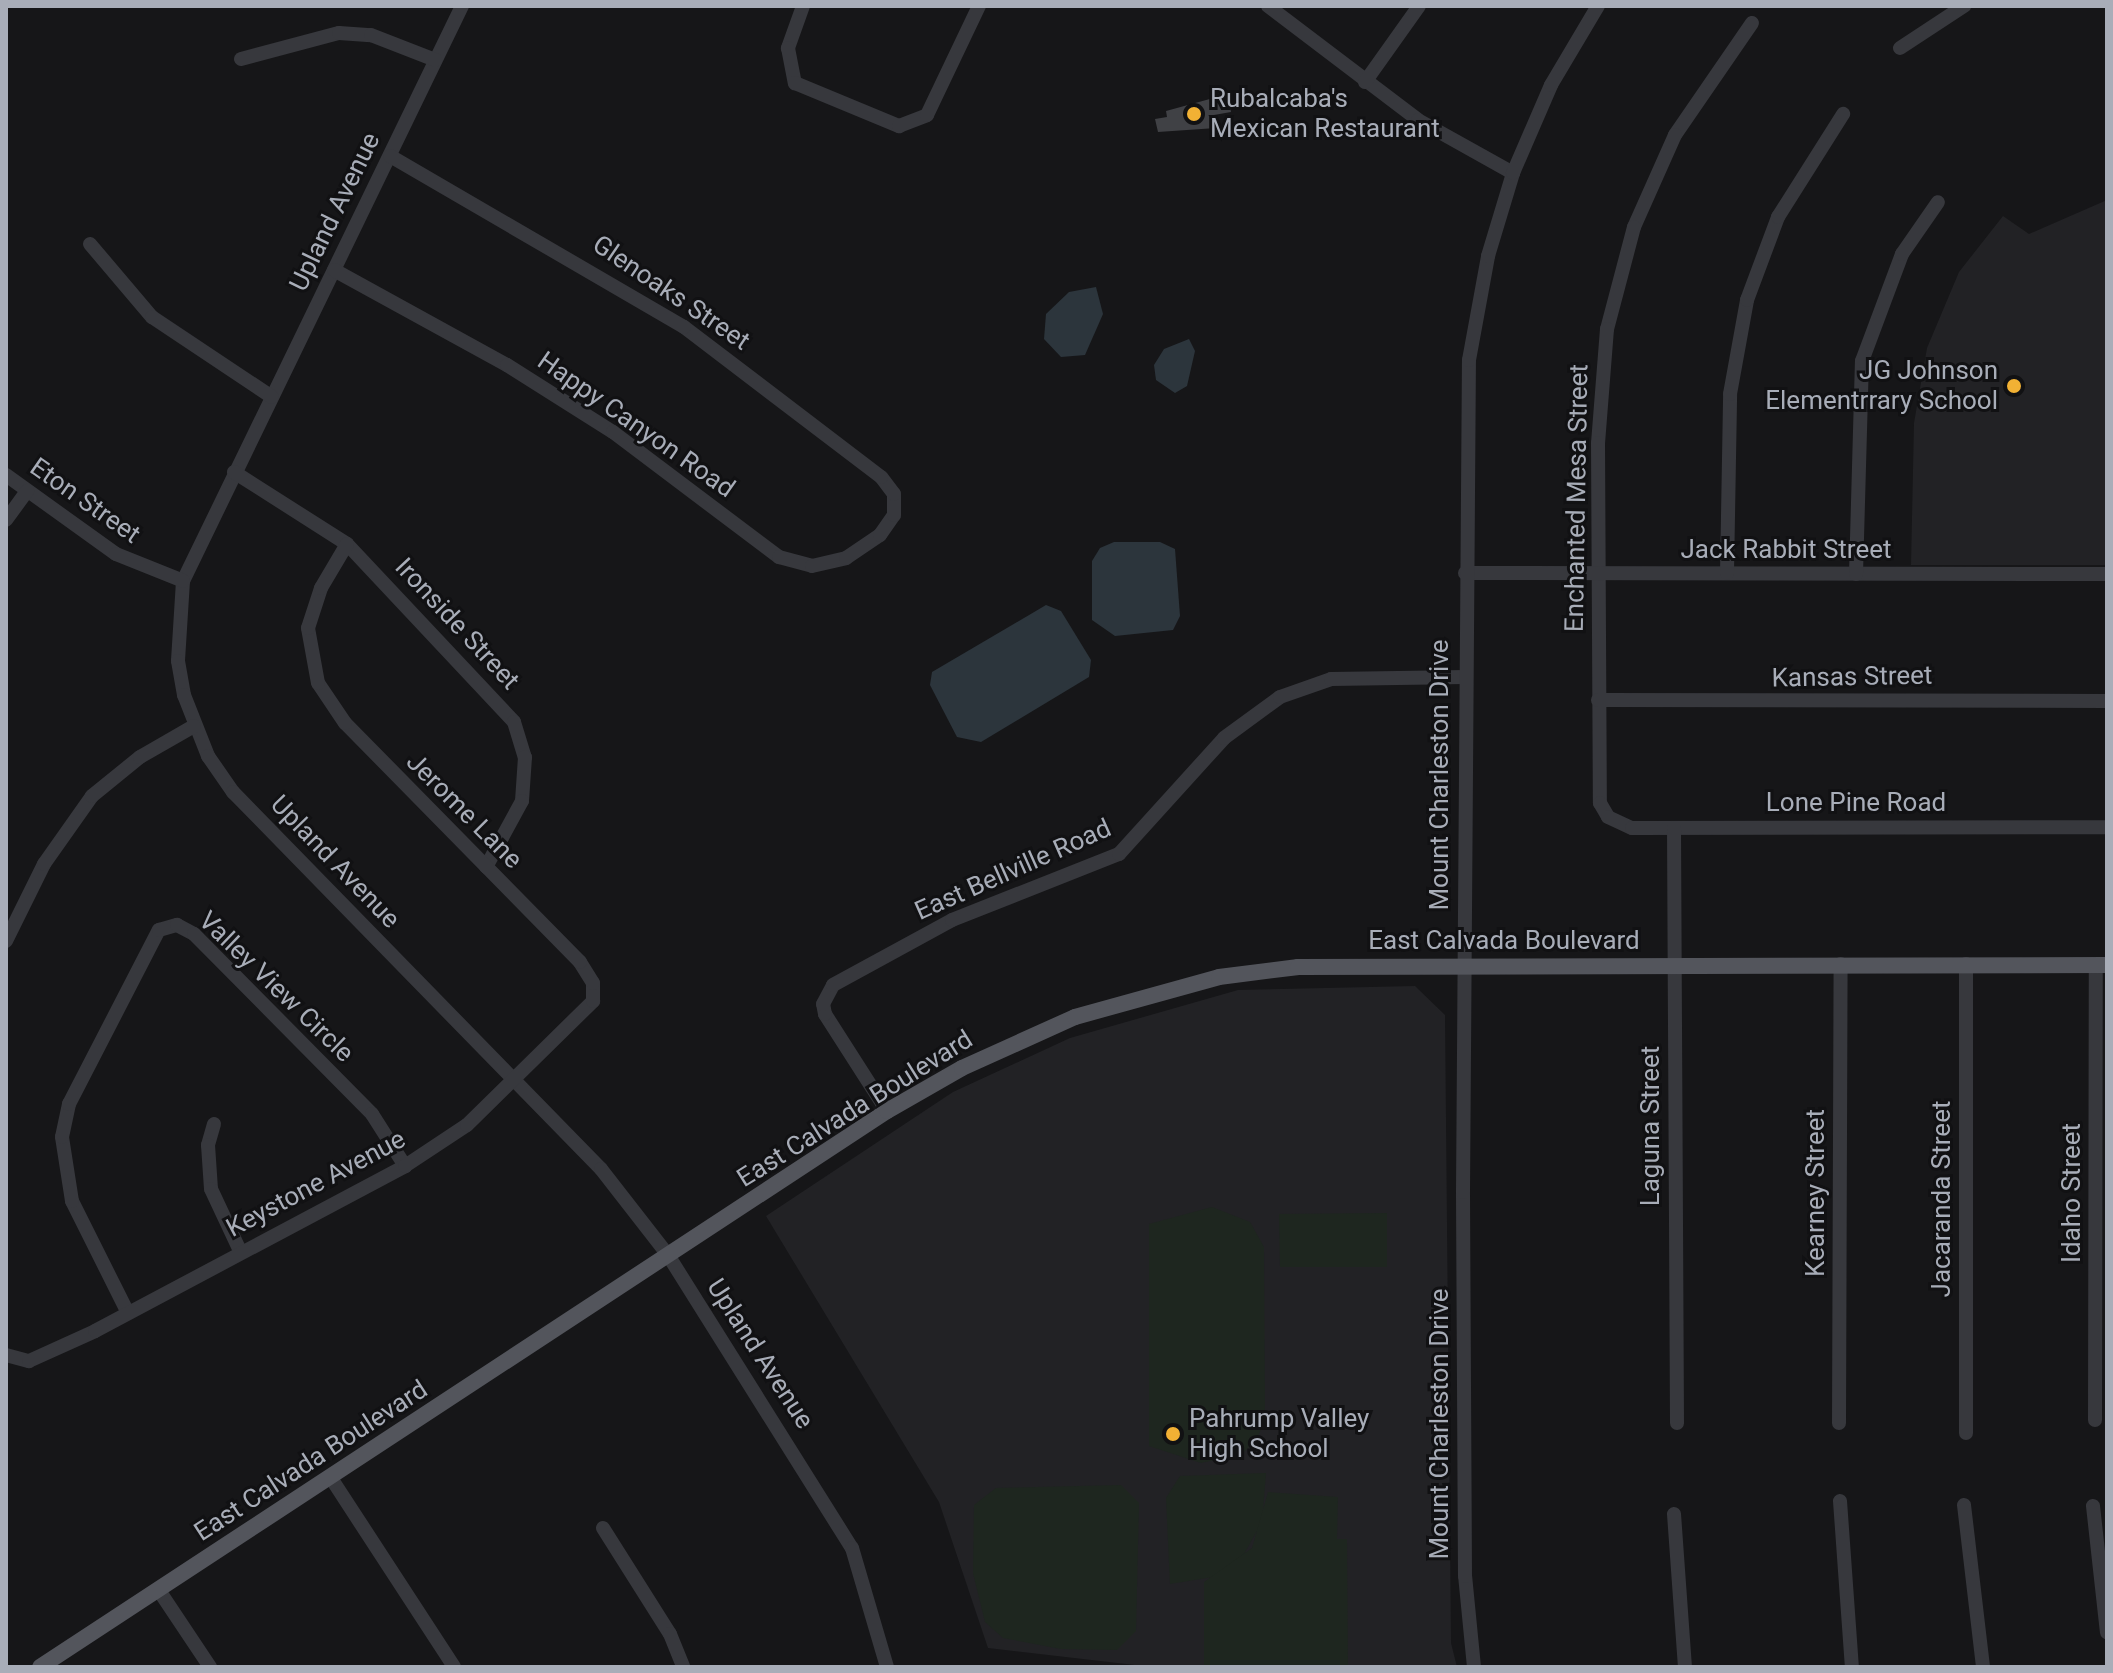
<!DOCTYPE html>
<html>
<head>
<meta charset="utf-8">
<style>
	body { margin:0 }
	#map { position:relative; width:2113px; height:1673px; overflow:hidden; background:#161618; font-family:Roboto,sans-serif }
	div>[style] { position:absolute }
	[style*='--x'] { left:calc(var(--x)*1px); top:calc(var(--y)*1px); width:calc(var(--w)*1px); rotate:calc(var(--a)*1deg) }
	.built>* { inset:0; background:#222225 }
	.green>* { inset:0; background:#1e261f }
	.water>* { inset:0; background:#2c353c }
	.building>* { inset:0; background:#404145 }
	.minor>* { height:14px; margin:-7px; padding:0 7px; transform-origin:7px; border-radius:7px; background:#37383d }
	.major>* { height:16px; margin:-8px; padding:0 8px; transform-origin:8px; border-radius:8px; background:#53555c }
	.dots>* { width:22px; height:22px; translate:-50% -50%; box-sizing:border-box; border:4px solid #111113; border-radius:50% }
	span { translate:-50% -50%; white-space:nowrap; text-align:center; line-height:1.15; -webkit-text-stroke:6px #111113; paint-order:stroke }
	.poi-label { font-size:26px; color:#a8adb8 }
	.left { translate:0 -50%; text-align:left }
	.right { translate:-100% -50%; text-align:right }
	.street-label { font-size:26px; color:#a8adb8 }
	.frame { position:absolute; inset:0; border:8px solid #a8adb8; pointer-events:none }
</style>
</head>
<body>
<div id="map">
	<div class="built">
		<div style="clip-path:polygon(2107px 200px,2107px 565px,1911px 565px,1914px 423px,1927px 348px,1959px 272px,2003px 216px,2029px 234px)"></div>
		<div style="clip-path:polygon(1415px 986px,1445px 1015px,1451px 1643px,1457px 1667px,1152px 1667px,988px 1648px,939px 1502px,766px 1216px,953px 1092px,1070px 1038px,1238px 990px)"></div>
	</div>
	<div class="green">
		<div style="clip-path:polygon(1212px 1207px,1250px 1222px,1264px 1247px,1265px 1419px,1257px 1439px,1242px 1454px,1201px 1463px,1149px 1446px,1149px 1224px)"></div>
		<div style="clip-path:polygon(1387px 1213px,1387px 1267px,1280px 1267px,1279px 1214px)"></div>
		<div style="clip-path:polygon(1266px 1473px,1262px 1522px,1244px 1554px,1213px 1577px,1170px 1584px,1166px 1498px,1180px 1476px)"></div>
		<div style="clip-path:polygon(1121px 1485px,1139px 1503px,1136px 1631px,1117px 1650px,1061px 1649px,1003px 1638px,985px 1622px,973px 1573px,974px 1505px,996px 1488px)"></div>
		<div style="clip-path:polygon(1268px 1492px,1338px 1497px,1337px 1539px,1347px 1539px,1348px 1667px,1204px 1667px,1204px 1582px,1252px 1548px)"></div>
	</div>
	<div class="water">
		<div style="clip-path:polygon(1096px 287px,1103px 314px,1085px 355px,1061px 357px,1044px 339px,1046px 314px,1069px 292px)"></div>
		<div style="clip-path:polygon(1189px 339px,1195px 351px,1187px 386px,1175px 393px,1156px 380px,1154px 365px,1164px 349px)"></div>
		<div style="clip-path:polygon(1114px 542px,1160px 542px,1175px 549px,1180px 616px,1173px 630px,1115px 636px,1092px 620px,1092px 561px,1100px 548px)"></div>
		<div style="clip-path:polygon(1046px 605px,1061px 611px,1091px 660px,1089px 677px,981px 742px,957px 737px,930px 685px,932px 672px)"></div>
	</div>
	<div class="building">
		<div style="clip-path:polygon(1228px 94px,1231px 112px,1214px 115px,1216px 128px,1158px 132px,1155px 119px,1167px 117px,1166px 111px)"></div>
	</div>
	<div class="minor">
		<div style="--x:462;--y:6;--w:639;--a:115.88"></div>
		<div style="--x:183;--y:581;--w:80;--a:93.6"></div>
		<div style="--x:178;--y:661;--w:35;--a:80"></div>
		<div style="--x:184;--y:695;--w:66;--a:68.5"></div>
		<div style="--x:208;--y:756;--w:44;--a:55.2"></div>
		<div style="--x:233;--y:792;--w:527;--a:45.69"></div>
		<div style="--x:601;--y:1169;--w:109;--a:52.1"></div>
		<div style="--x:668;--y:1255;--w:346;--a:57.9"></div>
		<div style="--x:852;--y:1548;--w:124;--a:73.6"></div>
		<div style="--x:803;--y:6;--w:45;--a:109.7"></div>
		<div style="--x:788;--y:48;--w:36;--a:79"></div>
		<div style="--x:795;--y:83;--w:113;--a:22.5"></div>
		<div style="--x:899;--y:126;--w:30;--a:-21"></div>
		<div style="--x:927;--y:115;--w:121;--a:-64.5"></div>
		<div style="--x:1268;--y:6;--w:188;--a:37.2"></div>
		<div style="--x:1418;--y:120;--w:109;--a:29.2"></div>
		<div style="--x:1752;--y:23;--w:136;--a:124.5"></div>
		<div style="--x:1675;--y:135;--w:101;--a:114"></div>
		<div style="--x:1634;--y:227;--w:106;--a:104.8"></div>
		<div style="--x:1607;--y:329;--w:114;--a:94.5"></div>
		<div style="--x:1598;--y:443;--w:360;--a:89.7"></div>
		<div style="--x:1600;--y:803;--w:16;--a:60"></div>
		<div style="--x:1608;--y:817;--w:26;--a:25"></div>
		<div style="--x:1632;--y:828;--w:475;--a:-0.1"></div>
		<div style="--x:1900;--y:48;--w:77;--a:-33.3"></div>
		<div style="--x:241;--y:59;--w:101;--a:-14.9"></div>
		<div style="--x:339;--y:33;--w:32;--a:4"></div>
		<div style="--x:371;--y:35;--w:69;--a:21.3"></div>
		<div style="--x:1365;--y:82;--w:93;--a:-54.6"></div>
		<div style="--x:90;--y:244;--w:96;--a:49.7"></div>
		<div style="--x:152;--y:317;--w:144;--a:33.7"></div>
		<div style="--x:334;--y:270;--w:197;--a:28.8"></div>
		<div style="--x:507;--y:365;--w:125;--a:32.3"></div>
		<div style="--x:613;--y:432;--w:208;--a:37"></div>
		<div style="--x:779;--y:557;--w:34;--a:15"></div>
		<div style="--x:812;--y:566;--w:35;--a:-13"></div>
		<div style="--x:846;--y:558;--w:41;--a:-34.1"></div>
		<div style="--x:880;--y:535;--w:24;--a:-55"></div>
		<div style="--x:894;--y:515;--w:21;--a:-90"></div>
		<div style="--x:894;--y:494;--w:21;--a:-127"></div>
		<div style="--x:881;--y:477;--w:248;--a:-142.7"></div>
		<div style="--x:684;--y:327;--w:340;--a:-149.8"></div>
		<div style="--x:234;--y:472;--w:134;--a:32.5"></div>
		<div style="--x:347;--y:544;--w:244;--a:46.8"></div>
		<div style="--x:514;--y:722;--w:37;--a:73"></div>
		<div style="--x:525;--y:757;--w:44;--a:93.9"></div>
		<div style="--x:522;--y:801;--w:75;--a:118.6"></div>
		<div style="--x:6;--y:475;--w:135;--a:35.7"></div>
		<div style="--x:116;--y:554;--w:72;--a:21.9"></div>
		<div style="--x:6;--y:520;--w:36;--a:-54"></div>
		<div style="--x:1465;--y:573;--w:642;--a:0.09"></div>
		<div style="--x:1727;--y:573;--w:179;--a:-89"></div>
		<div style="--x:1730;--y:394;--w:96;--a:-79.7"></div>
		<div style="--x:1747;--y:300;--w:89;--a:-69.5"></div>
		<div style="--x:1778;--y:217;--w:122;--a:-57.7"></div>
		<div style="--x:1856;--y:574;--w:213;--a:-88.4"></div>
		<div style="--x:1862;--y:361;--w:114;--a:-69.5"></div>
		<div style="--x:1902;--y:254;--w:63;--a:-55.3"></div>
		<div style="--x:1598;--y:700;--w:509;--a:0.11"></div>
		<div style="--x:1674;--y:828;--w:595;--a:89.71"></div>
		<div style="--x:6;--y:941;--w:86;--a:-63.7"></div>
		<div style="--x:44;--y:864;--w:83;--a:-54.8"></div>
		<div style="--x:92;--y:796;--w:62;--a:-39.1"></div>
		<div style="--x:140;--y:757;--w:62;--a:-29.9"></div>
		<div style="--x:1966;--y:964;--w:469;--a:90"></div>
		<div style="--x:887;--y:1111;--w:115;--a:-122.6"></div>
		<div style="--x:825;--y:1014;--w:10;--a:-101"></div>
		<div style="--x:823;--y:1004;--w:21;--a:-62"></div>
		<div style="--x:833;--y:985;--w:136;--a:-28.6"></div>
		<div style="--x:952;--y:920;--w:180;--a:-21.6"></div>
		<div style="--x:1119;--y:854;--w:156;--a:-47.8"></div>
		<div style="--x:1224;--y:738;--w:69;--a:-36.2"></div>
		<div style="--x:1280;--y:697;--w:54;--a:-19.4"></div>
		<div style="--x:1331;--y:679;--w:134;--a:-0.9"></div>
		<div style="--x:214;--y:1124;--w:22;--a:106"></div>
		<div style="--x:208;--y:1145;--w:44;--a:86.1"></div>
		<div style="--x:211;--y:1189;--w:68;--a:64.9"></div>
		<div style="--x:128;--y:1313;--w:125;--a:-116.6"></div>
		<div style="--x:72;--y:1201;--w:65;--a:-98.9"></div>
		<div style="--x:62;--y:1137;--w:34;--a:-78"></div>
		<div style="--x:69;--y:1104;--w:196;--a:-62.7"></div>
		<div style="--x:159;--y:930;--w:19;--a:-16"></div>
		<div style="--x:177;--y:925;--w:19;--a:28"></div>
		<div style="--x:194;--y:934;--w:253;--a:45.3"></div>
		<div style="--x:372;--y:1114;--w:62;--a:57.6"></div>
		<div style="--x:6;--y:1355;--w:24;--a:15"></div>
		<div style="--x:29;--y:1361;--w:72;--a:-24.4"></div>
		<div style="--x:95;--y:1331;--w:351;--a:-28"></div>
		<div style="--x:405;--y:1166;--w:74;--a:-33.5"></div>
		<div style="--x:467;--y:1125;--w:177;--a:-44.5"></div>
		<div style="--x:593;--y:1001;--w:18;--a:-90"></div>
		<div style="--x:593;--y:983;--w:25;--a:-122"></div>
		<div style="--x:580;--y:962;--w:335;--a:-134.5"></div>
		<div style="--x:345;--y:723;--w:48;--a:-124"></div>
		<div style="--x:318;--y:683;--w:56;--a:-100.3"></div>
		<div style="--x:308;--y:628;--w:42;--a:-72"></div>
		<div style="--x:321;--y:588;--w:51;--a:-59.4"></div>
		<div style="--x:2095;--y:1420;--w:455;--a:-89.9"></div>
		<div style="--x:1839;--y:1423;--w:459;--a:-89.8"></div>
		<div style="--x:331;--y:1478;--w:225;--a:56.9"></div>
		<div style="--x:1840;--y:1501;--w:166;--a:85.9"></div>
		<div style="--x:1964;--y:1505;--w:163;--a:83.3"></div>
		<div style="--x:2093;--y:1506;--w:127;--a:83.7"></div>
		<div style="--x:1674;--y:1514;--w:153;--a:85.9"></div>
		<div style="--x:603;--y:1528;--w:125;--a:57.7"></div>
		<div style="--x:670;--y:1634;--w:35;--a:68"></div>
		<div style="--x:158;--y:1589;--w:94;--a:56.3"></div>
		<div style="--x:1474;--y:1667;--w:91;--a:-95.6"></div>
		<div style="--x:1465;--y:1576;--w:384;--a:-90.3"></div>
		<div style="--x:1463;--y:1192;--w:832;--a:-89.59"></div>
		<div style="--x:1469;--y:360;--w:106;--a:-79.6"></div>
		<div style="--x:1488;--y:256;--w:87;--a:-73.2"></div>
		<div style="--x:1513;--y:173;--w:96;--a:-66.6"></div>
		<div style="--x:1551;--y:85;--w:92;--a:-59.3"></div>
	</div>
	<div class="major">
		<div style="--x:40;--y:1667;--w:1013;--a:-33.28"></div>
		<div style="--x:887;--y:1111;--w:86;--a:-29.8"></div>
		<div style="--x:962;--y:1068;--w:124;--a:-24.3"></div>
		<div style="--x:1075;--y:1017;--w:149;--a:-15.5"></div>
		<div style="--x:1219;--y:977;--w:80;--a:-7.2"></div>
		<div style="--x:1298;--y:967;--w:809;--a:-0.14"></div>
	</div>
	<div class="dots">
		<div style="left:1194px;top:114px;background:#f2b134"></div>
		<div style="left:2014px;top:386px;background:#f2b134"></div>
		<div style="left:1173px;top:1434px;background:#f2b134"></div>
	</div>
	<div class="poi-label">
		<span class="left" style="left:1210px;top:114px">Rubalcaba's<br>Mexican Restaurant</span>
		<span class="right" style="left:1998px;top:386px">JG Johnson<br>Elementrrary School</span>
		<span class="left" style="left:1189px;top:1434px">Pahrump Valley<br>High School</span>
	</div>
	<div class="street-label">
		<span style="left:335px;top:212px;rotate:-64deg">Upland Avenue</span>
		<span style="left:671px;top:293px;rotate:34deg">Glenoaks Street</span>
		<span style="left:636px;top:425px;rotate:35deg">Happy Canyon Road</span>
		<span style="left:1577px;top:498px;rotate:-89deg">Enchanted Mesa Street</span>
		<span style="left:85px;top:501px;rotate:35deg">Eton Street</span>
		<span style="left:1786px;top:550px">Jack Rabbit Street</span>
		<span style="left:457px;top:624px;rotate:47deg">Ironside Street</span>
		<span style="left:1852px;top:677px;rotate:-1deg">Kansas Street</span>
		<span style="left:1440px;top:775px;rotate:-90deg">Mount Charleston Drive</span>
		<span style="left:1856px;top:803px">Lone Pine Road</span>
		<span style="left:464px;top:811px;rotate:45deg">Jerome Lane</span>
		<span style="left:335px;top:862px;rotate:46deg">Upland Avenue</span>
		<span style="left:1013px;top:870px;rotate:-24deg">East Bellville Road</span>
		<span style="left:1504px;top:941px">East Calvada Boulevard</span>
		<span style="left:276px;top:987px;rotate:44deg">Valley View Circle</span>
		<span style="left:855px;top:1109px;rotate:-32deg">East Calvada Boulevard</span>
		<span style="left:1651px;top:1126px;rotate:-90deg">Laguna Street</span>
		<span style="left:316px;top:1184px;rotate:-28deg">Keystone Avenue</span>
		<span style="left:1816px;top:1193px;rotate:-90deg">Kearney Street</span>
		<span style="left:2072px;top:1193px;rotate:-90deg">Idaho Street</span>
		<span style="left:1942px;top:1199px;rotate:-90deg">Jacaranda Street</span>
		<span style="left:760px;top:1354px;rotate:57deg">Upland Avenue</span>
		<span style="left:1440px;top:1424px;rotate:-90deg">Mount Charleston Drive</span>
		<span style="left:311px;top:1461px;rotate:-33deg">East Calvada Boulevard</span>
	</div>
	<div class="frame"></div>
</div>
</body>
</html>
